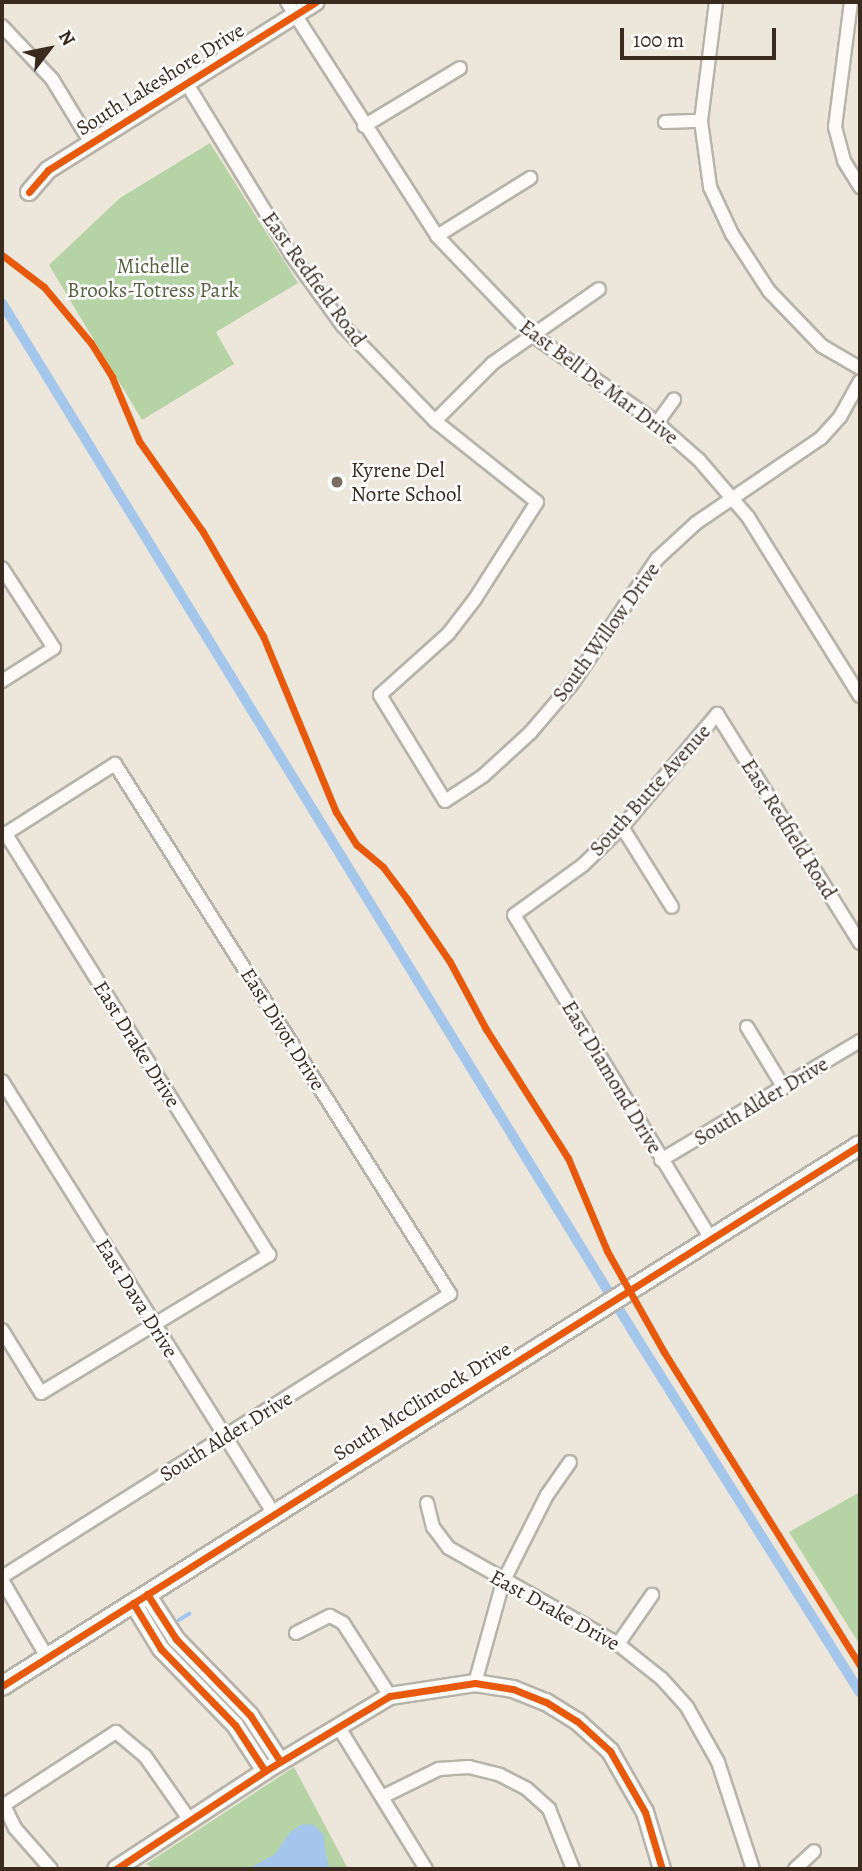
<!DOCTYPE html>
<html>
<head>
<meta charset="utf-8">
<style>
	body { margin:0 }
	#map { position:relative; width:862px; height:1871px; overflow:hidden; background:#ece6db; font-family:Alegreya,serif }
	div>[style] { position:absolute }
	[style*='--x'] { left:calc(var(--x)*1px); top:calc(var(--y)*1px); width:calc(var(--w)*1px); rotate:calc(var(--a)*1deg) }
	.green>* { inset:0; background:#b6d3a5 }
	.water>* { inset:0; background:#a4c6eb }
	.stream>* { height:3.5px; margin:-1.75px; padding:0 1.75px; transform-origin:1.75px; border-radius:1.75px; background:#a4c6eb }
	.canal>* { height:10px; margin:-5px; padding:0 5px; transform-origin:5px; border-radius:5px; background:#a4c6eb }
	.roads { filter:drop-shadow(2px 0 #b8b3aa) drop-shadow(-2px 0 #b8b3aa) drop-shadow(0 2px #b8b3aa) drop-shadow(0 -2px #b8b3aa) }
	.minor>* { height:12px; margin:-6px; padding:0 6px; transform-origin:6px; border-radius:6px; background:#fcfbfa }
	.tertiary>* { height:16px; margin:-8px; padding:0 8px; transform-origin:8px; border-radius:8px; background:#fcfbfa }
	.secondary>* { height:18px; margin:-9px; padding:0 9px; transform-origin:9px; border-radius:9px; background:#fcfbfa }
	.cycleway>* { height:7px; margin:-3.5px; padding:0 3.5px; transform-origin:3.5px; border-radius:3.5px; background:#e8590c }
	.dots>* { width:19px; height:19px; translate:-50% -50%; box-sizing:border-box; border:4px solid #fff; border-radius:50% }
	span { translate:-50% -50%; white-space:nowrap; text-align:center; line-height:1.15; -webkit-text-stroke:5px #fff; paint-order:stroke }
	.street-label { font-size:21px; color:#3b2a1e }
	.park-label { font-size:21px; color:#57603e }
	.poi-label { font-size:21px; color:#3b2a1e }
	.left { translate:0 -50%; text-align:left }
	.frame { position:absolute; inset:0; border:4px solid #3b2a1e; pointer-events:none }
	.north { position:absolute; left:14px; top:14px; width:70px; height:70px; -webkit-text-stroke:5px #fff; paint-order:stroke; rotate:58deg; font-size:19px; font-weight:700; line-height:28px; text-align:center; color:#3b2a1e }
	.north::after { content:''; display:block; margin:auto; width:24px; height:32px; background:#3b2a1e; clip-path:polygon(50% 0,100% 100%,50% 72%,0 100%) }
	.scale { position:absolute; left:620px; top:28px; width:156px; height:32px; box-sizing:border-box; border:4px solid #3b2a1e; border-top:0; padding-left:9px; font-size:21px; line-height:24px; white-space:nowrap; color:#3b2a1e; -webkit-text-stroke:5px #fff; paint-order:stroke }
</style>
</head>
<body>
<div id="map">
	<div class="green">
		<div style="clip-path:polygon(210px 143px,298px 283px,216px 332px,234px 364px,142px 420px,49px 265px,120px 198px)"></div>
		<div style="clip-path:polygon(860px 1492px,860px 1645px,789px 1532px)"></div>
		<div style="clip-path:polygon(294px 1767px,348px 1869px,154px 1869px,146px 1864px)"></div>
	</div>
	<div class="water">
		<div style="clip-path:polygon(303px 1824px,314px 1825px,323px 1834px,329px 1869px,248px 1869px,275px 1854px,290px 1832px)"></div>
	</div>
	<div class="stream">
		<div style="--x:179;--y:1620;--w:12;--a:-31"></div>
	</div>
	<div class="canal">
		<div style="--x:2;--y:303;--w:1207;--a:58.48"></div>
		<div style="--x:633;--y:1332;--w:426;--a:57.8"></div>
	</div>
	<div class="roads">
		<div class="minor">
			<div style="--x:287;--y:2;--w:278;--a:57.3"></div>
			<div style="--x:437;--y:236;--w:136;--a:46.2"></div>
			<div style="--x:531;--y:334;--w:154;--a:35.2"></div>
			<div style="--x:657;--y:423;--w:56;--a:41.4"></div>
			<div style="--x:699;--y:460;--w:75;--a:49.3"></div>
			<div style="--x:748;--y:517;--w:211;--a:58"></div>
			<div style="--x:716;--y:2;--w:120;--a:97.2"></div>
			<div style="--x:701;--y:121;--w:67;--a:82.2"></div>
			<div style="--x:710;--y:187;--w:52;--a:64.9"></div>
			<div style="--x:732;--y:234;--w:68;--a:57"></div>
			<div style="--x:769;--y:291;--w:76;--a:46.1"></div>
			<div style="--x:822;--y:346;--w:44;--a:30.1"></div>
			<div style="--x:851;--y:2;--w:126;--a:97.3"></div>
			<div style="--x:835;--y:127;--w:35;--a:75"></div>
			<div style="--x:844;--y:161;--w:31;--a:58"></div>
			<div style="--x:2;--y:26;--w:73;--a:46.7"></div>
			<div style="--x:52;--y:79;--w:75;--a:58.6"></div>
			<div style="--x:187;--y:84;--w:199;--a:58.5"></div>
			<div style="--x:291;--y:254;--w:89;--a:54.2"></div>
			<div style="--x:343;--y:326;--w:132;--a:45.9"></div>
			<div style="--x:435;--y:421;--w:130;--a:38.5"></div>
			<div style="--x:537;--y:502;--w:115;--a:122.6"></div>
			<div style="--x:475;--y:599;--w:44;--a:127.6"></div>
			<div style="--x:448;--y:634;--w:91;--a:138.1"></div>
			<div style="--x:380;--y:695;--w:124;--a:58.5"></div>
			<div style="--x:445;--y:801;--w:45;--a:-33.3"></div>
			<div style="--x:483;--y:776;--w:64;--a:-42.5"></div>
			<div style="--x:530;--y:733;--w:63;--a:-49.5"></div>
			<div style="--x:571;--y:685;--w:153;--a:-55.7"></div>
			<div style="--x:657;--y:559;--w:53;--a:-42.7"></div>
			<div style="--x:696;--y:523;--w:151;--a:-34.2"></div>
			<div style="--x:821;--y:438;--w:28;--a:-48"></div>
			<div style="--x:840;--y:417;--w:41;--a:-60.9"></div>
			<div style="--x:665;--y:122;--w:36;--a:-2"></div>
			<div style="--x:364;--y:126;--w:112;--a:-31.1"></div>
			<div style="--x:437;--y:236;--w:110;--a:-31.9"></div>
			<div style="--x:435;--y:421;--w:82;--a:-45"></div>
			<div style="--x:493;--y:363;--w:129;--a:-34.9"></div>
			<div style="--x:657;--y:423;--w:29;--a:-54"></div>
			<div style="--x:2;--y:568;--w:95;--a:57"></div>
			<div style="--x:54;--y:648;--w:62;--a:147.6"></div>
			<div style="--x:622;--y:827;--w:94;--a:58"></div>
			<div style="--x:2;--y:836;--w:134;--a:-32.5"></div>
			<div style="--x:115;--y:764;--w:627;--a:57.7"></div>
			<div style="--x:450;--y:1294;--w:530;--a:147.72"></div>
			<div style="--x:747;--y:1027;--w:71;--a:58.8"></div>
			<div style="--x:2;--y:1081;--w:511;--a:57.86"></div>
			<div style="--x:661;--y:1160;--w:232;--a:-30.9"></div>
			<div style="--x:711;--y:1239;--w:379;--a:-121.3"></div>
			<div style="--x:514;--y:915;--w:85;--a:-35.9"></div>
			<div style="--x:583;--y:865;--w:54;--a:-44.3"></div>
			<div style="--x:622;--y:827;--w:148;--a:-49.9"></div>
			<div style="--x:717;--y:714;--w:270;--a:58"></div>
			<div style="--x:2;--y:1330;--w:74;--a:58.2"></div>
			<div style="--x:41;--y:1393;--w:267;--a:-31.2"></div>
			<div style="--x:269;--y:1255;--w:498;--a:-122"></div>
			<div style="--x:427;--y:1503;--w:25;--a:76"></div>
			<div style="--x:433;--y:1527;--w:26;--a:53"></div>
			<div style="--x:449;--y:1548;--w:194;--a:29.6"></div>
			<div style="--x:618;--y:1644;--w:56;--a:38.5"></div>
			<div style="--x:662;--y:1679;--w:38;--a:48"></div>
			<div style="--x:687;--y:1707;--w:63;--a:60.6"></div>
			<div style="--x:718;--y:1762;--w:113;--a:71.9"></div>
			<div style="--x:2;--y:1580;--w:89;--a:59.7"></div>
			<div style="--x:296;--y:1633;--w:38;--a:-27"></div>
			<div style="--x:330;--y:1616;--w:15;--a:28"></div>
			<div style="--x:343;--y:1623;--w:87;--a:57.2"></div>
			<div style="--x:618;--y:1644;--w:60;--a:-55.2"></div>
			<div style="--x:475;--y:1683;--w:105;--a:-74.5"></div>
			<div style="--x:503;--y:1582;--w:97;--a:-63.2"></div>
			<div style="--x:547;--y:1495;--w:40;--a:-55.1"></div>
			<div style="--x:338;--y:1726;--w:168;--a:58.4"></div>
			<div style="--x:382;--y:1797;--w:64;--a:-26.2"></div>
			<div style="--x:439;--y:1769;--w:30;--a:-4"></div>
			<div style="--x:469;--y:1767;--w:32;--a:14"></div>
			<div style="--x:500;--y:1775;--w:30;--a:27"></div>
			<div style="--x:527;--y:1789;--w:30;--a:42"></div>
			<div style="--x:549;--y:1809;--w:65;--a:68.2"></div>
			<div style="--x:51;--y:1869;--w:55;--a:-131.3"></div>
			<div style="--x:15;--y:1828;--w:25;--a:-116"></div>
			<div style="--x:4;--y:1805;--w:134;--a:-33.1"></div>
			<div style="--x:116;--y:1732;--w:38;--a:40"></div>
			<div style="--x:145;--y:1756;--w:77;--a:55.1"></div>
			<div style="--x:795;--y:1869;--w:26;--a:-43"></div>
		</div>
		<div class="tertiary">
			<div style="--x:29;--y:192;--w:29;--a:-49"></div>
			<div style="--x:48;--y:170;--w:316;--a:-32.1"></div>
			<div style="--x:147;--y:1594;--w:54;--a:57.2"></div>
			<div style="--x:176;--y:1639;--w:106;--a:45.8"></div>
			<div style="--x:250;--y:1715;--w:55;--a:56.9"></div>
			<div style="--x:133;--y:1603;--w:54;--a:58.7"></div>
			<div style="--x:161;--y:1649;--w:106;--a:45.8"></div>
			<div style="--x:235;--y:1725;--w:55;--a:56.9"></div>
			<div style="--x:116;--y:1869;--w:178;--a:-33.3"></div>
			<div style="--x:265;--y:1771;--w:146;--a:-31"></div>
			<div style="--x:390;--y:1696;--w:86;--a:-8.7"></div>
			<div style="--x:475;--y:1683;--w:38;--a:9"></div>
			<div style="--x:513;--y:1689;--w:35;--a:22"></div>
			<div style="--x:546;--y:1702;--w:36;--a:32"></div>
			<div style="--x:577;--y:1721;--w:45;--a:42.3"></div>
			<div style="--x:610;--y:1751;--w:70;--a:60.2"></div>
			<div style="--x:645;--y:1812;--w:59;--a:73.4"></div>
		</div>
		<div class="secondary">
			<div style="--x:2;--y:1686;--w:1014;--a:-32.23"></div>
		</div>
	</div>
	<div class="cycleway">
		<div style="--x:29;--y:192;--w:29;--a:-49"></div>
		<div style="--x:48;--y:170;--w:316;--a:-32.1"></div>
		<div style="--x:2;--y:255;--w:53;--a:37.3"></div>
		<div style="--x:44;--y:287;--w:73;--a:50"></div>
		<div style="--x:91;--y:343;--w:40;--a:58"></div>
		<div style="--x:112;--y:377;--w:69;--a:67.1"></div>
		<div style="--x:139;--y:441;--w:111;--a:54.9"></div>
		<div style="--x:203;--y:532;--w:120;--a:60"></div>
		<div style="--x:263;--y:636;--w:191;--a:67.5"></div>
		<div style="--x:336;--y:812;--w:39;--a:58"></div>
		<div style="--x:357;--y:845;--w:34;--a:40"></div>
		<div style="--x:383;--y:867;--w:40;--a:53"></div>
		<div style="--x:407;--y:899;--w:76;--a:55.7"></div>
		<div style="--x:450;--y:962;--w:76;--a:61.8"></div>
		<div style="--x:486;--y:1029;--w:153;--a:57.6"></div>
		<div style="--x:568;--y:1158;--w:101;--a:67.2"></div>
		<div style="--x:607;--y:1251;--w:116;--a:60.6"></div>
		<div style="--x:664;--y:1352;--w:370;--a:58"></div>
		<div style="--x:147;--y:1594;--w:54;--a:57.2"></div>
		<div style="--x:176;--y:1639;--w:106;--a:45.8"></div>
		<div style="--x:250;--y:1715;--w:55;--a:56.9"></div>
		<div style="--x:133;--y:1603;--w:54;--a:58.7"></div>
		<div style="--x:161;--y:1649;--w:106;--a:45.8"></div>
		<div style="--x:235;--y:1725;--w:55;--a:56.9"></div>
		<div style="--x:2;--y:1686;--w:1014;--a:-32.23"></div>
		<div style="--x:116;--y:1869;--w:178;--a:-33.3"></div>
		<div style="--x:265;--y:1771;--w:146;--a:-31"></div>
		<div style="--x:390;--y:1696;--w:86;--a:-8.7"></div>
		<div style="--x:475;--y:1683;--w:38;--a:9"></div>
		<div style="--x:513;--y:1689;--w:35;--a:22"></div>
		<div style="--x:546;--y:1702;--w:36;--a:32"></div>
		<div style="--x:577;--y:1721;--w:45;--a:42.3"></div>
		<div style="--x:610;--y:1751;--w:70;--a:60.2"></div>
		<div style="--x:645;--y:1812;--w:59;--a:73.4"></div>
	</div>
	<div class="dots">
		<div style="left:337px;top:482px;background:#796c60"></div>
	</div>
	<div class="street-label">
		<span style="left:160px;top:79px;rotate:-32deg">South Lakeshore Drive</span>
		<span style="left:314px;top:279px;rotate:54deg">East Redfield Road</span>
		<span style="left:599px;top:382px;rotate:37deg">East Bell De Mar Drive</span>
		<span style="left:606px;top:632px;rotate:-54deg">South Willow Drive</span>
		<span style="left:650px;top:790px;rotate:-48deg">South Butte Avenue</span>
		<span style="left:789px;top:829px;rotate:58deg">East Redfield Road</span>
		<span style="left:283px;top:1029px;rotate:58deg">East Divot Drive</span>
		<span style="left:137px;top:1044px;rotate:58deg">East Drake Drive</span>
		<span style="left:612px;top:1077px;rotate:59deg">East Diamond Drive</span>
		<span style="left:761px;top:1101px;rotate:-31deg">South Alder Drive</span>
		<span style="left:137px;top:1298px;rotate:58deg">East Dava Drive</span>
		<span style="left:422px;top:1401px;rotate:-32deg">South McClintock Drive</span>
		<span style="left:226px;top:1436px;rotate:-32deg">South Alder Drive</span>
		<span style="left:555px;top:1610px;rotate:29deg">East Drake Drive</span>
	</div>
	<div class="park-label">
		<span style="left:153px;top:278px">Michelle<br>Brooks-Totress Park</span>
	</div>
	<div class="poi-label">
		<span class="left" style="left:351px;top:482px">Kyrene Del<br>Norte School</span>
	</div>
	<div class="frame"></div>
	<div class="north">N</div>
	<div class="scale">100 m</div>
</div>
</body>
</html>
